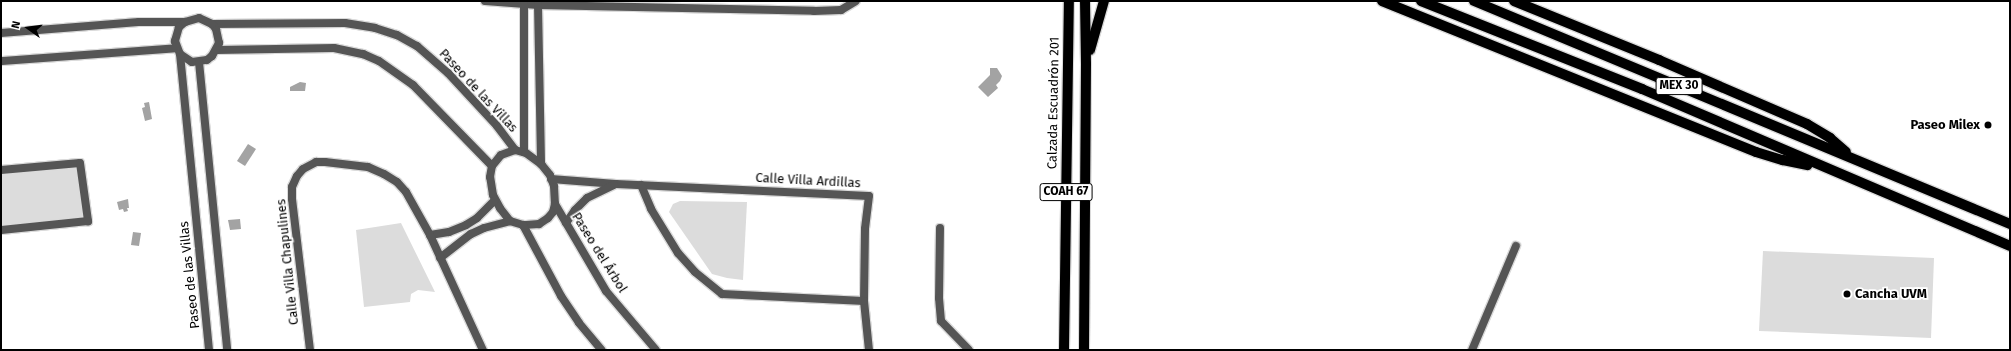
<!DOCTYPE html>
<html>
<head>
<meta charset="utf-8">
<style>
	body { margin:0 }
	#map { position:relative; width:2011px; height:351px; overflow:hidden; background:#fff; font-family:"Fira Sans",sans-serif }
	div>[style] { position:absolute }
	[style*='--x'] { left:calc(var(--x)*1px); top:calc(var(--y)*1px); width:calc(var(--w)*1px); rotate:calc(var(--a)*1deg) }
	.green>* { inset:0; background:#dcdcdc }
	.water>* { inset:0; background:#a3a3a3 }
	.roads { filter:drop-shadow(1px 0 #dbdbdb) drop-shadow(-1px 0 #dbdbdb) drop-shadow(0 1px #dbdbdb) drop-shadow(0 -1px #dbdbdb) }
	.street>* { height:8px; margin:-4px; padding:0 4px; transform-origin:4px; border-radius:4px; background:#555 }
	.primary>* { height:10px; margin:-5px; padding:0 5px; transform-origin:5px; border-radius:5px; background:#000 }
	.dots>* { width:11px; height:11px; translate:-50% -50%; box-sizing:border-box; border:2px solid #fff; border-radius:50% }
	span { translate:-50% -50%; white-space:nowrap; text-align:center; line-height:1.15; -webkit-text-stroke:3.5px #fff; paint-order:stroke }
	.shield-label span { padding:1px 3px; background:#fff; border:1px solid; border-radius:3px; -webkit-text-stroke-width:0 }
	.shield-label { font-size:12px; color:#000; font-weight:700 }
	.street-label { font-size:13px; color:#000 }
	.poi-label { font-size:13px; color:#000; font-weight:700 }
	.right { translate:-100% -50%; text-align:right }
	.left { translate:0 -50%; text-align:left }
	.frame { position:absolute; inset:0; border:2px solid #000; pointer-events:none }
	.north { position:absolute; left:8px; top:8px; width:40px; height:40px; -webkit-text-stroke:3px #fff; paint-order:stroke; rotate:284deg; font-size:11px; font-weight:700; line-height:16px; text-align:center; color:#000 }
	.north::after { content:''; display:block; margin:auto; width:14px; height:18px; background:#000; clip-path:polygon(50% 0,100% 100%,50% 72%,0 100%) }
</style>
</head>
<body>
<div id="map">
	<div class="green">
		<div style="clip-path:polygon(79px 167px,85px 219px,1px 227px,1px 173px)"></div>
		<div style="clip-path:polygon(680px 201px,747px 202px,743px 280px,727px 278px,712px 274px,669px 212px,673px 204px)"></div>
		<div style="clip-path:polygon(401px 223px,435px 292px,418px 290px,411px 294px,410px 302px,364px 307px,356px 230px)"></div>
		<div style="clip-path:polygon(1763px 251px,1934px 258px,1931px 338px,1759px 331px)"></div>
	</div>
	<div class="water">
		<div style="clip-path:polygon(990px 68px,997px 68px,1002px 76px,1000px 81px,996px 85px,998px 88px,988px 97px,978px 87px,990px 75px)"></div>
		<div style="clip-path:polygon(300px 82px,306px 83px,305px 91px,290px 91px,290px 87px)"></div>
		<div style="clip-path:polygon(149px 102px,152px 119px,145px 121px,142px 108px,145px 107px,144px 103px)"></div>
		<div style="clip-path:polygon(248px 144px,256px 149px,245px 166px,237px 161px)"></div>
		<div style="clip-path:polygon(128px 199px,129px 208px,127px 208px,128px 211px,124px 212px,123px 209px,119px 210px,117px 202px)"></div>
		<div style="clip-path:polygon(240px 219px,241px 229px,230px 230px,228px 220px)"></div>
		<div style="clip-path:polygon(133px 232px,141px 233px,139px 246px,131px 245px)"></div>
	</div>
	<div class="roads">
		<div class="street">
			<div style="--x:485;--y:1;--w:53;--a:4.3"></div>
			<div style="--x:538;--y:5;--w:276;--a:1.2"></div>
			<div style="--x:814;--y:11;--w:27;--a:-2"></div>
			<div style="--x:841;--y:10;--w:17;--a:-31"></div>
			<div style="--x:524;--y:5;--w:147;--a:90"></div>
			<div style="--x:538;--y:5;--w:159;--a:88.9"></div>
			<div style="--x:212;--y:24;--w:133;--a:-0.4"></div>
			<div style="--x:345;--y:23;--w:30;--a:9"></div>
			<div style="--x:375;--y:28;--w:23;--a:18"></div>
			<div style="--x:397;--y:35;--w:23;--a:29"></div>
			<div style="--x:417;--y:46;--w:41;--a:41.1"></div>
			<div style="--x:448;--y:73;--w:72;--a:47.2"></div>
			<div style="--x:497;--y:126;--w:30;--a:53"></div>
			<div style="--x:1;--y:33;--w:138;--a:-4.6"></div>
			<div style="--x:139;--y:22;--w:46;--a:0"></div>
			<div style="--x:217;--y:50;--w:117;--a:-1"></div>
			<div style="--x:334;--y:48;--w:30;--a:12"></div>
			<div style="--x:363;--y:54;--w:17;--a:24"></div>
			<div style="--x:379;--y:61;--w:42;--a:35.2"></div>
			<div style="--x:413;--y:85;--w:113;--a:45.7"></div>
			<div style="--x:180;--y:54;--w:14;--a:34"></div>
			<div style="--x:192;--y:62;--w:15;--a:-8"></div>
			<div style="--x:207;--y:60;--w:6;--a:-39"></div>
			<div style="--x:212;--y:56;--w:15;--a:-62"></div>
			<div style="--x:219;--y:43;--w:14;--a:-102"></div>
			<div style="--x:216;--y:29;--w:6;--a:-129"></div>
			<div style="--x:212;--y:24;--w:14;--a:-155"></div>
			<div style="--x:199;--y:18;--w:15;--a:164"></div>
			<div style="--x:185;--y:22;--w:8;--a:140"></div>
			<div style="--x:179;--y:27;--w:15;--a:106"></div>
			<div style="--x:175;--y:41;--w:14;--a:69"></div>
			<div style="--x:180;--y:54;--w:297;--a:84.4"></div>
			<div style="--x:1;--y:61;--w:175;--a:-4.2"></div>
			<div style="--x:199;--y:62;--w:289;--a:84.4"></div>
			<div style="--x:515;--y:150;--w:11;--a:15"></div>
			<div style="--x:526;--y:153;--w:19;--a:36"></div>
			<div style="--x:541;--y:164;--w:14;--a:51"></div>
			<div style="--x:550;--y:175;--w:12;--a:70"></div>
			<div style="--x:554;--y:186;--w:18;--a:87"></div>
			<div style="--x:555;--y:204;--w:8;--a:104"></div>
			<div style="--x:553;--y:212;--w:8;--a:130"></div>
			<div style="--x:548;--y:218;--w:11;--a:146"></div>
			<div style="--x:539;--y:224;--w:16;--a:176"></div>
			<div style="--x:523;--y:225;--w:14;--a:-163"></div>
			<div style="--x:510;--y:221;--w:16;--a:-128"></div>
			<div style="--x:500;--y:208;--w:15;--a:-118"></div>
			<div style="--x:493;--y:195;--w:18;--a:-99"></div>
			<div style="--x:490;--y:177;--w:11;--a:-80"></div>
			<div style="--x:492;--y:166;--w:14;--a:-51"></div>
			<div style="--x:501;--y:155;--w:15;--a:-20"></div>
			<div style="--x:1;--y:170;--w:79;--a:-5.1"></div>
			<div style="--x:80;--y:163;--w:59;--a:82.1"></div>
			<div style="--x:88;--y:221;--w:87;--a:174.1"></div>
			<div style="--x:551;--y:179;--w:65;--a:4.4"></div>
			<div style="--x:616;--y:184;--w:253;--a:2.7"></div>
			<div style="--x:869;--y:196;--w:33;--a:97"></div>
			<div style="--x:865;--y:229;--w:72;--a:90.8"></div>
			<div style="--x:864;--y:301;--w:49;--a:84.2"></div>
			<div style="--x:641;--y:185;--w:26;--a:67"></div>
			<div style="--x:651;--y:209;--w:52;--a:58.5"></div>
			<div style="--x:678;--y:253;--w:25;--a:48"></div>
			<div style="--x:695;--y:272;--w:35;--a:39"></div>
			<div style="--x:722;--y:294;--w:142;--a:2.8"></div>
			<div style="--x:555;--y:204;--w:101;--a:59.6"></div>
			<div style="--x:606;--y:291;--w:77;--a:49.7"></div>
			<div style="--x:566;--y:223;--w:16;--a:-55"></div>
			<div style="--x:575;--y:210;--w:17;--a:-45"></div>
			<div style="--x:587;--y:198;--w:30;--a:-26"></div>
			<div style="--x:523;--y:225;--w:81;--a:61.8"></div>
			<div style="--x:561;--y:296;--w:32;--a:56"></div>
			<div style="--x:579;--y:323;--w:35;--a:50"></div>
			<div style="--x:940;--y:228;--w:70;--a:90.8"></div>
			<div style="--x:939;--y:298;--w:23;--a:85"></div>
			<div style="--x:941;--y:321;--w:40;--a:46"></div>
			<div style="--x:430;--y:235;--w:19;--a:-9"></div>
			<div style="--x:449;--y:232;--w:18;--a:-22"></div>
			<div style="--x:466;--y:225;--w:13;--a:-32"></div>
			<div style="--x:477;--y:218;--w:25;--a:-45"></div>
			<div style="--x:440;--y:258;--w:39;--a:-38"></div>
			<div style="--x:471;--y:234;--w:14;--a:-25"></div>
			<div style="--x:484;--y:228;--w:27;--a:-15"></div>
			<div style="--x:310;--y:350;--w:152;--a:-96.8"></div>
			<div style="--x:292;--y:199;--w:12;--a:-90"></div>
			<div style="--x:292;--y:187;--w:12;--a:-66"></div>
			<div style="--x:297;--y:176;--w:9;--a:-49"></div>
			<div style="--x:303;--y:169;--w:15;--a:-28"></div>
			<div style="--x:316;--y:162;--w:9;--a:0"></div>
			<div style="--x:325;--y:162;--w:43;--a:6.6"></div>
			<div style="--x:368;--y:167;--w:17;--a:24"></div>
			<div style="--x:384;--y:174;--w:15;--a:32"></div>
			<div style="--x:397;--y:182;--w:13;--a:48"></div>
			<div style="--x:406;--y:192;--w:49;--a:60.8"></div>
			<div style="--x:430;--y:235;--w:127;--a:65.3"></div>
			<div style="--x:1472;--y:350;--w:113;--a:-67.1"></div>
		</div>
		<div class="primary">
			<div style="--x:1382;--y:1;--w:403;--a:22"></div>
			<div style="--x:1756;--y:152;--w:28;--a:17"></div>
			<div style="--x:1783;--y:160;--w:25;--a:12"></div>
			<div style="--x:1421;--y:1;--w:238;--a:21.7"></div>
			<div style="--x:1642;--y:89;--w:400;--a:23.1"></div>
			<div style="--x:1474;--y:1;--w:581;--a:22.59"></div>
			<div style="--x:1514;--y:1;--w:157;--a:22.1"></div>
			<div style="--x:1659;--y:60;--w:161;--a:23.4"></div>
			<div style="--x:1807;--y:124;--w:27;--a:31"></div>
			<div style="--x:1830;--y:138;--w:21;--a:41"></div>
			<div style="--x:1090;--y:50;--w:51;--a:-74.1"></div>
			<div style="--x:1064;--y:350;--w:349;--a:-89.2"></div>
			<div style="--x:1084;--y:350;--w:286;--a:-89.6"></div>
			<div style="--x:1086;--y:64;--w:63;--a:-90.9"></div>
		</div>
	</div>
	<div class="dots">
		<div style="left:1988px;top:125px;background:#000"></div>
		<div style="left:1847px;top:294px;background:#000"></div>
	</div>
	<div class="shield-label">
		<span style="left:1679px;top:86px">MEX 30</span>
		<span style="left:1066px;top:192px">COAH 67</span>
	</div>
	<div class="street-label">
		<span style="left:478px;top:91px;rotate:47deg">Paseo de las Villas</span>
		<span style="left:1054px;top:103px;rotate:-89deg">Calzada Escuadrón 201</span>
		<span style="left:808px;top:181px;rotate:3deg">Calle Villa Ardillas</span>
		<span style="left:599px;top:253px;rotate:58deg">Paseo del Árbol</span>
		<span style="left:288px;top:262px;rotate:-96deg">Calle Villa Chapulines</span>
		<span style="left:190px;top:275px;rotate:-96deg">Paseo de las Villas</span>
	</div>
	<div class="poi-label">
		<span class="right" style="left:1980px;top:125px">Paseo Milex</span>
		<span class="left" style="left:1855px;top:294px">Cancha UVM</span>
	</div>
	<div class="frame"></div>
	<div class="north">N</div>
</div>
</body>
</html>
